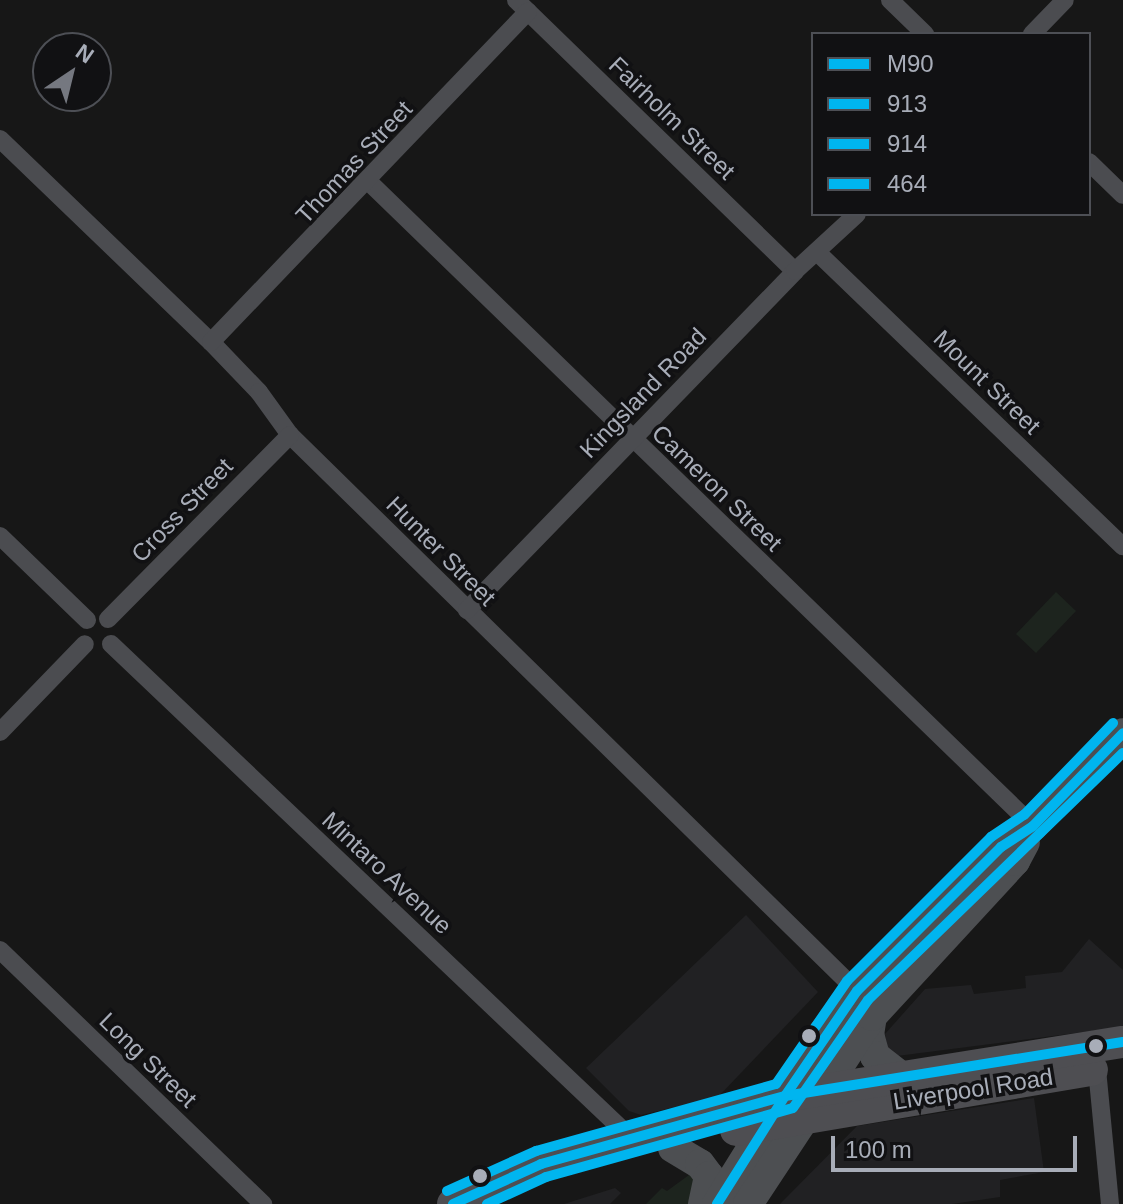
<!DOCTYPE html>
<html>
<head>
<meta charset="utf-8">
<style>
	body { margin:0 }
	#map { position:relative; width:1123px; height:1204px; overflow:hidden; background:#171717; font-family:Arial,sans-serif }
	div>[style] { position:absolute }
	[style*='--x'] { left:calc(var(--x)*1px); top:calc(var(--y)*1px); width:calc(var(--w)*1px); rotate:calc(var(--a)*1deg) }
	.built>* { inset:0; background:#212123 }
	.green>* { inset:0; background:#1d241e }
	.minor>* { height:18px; margin:-9px; padding:0 9px; transform-origin:9px; border-radius:9px; background:#4b4c50 }
	.primary>* { height:30px; margin:-15px; padding:0 15px; transform-origin:15px; border-radius:15px; background:#4d4f52 }
	.trunk>* { height:32px; margin:-16px; padding:0 16px; transform-origin:16px; border-radius:16px; background:#4e4e52 }
	.bus-1>* { height:10px; margin:-5px; padding:0 5px; transform-origin:5px; border-radius:5px; background:#00b5ef }
	.bus-2>* { height:10px; margin:-5px; padding:0 5px; transform-origin:5px; border-radius:5px; background:#00b5ef }
	.bus-3>* { height:10px; margin:-5px; padding:0 5px; transform-origin:5px; border-radius:5px; background:#00b5ef }
	.bus-4>* { height:10px; margin:-5px; padding:0 5px; transform-origin:5px; border-radius:5px; background:#00b5ef }
	.dots>* { width:22px; height:22px; translate:-50% -50%; box-sizing:border-box; border:4px solid #111113; border-radius:50% }
	span { translate:-50% -50%; white-space:nowrap; text-align:center; line-height:1.15; -webkit-text-stroke:7px #111113; paint-order:stroke }
	.street-label { font-size:24px; color:#a8adb8 }
	.legend { position:absolute; left:811px; top:32px; width:280px; height:184px; box-sizing:border-box; background:#111113; border:2px solid #4d4f55; margin:0; padding:10px 14px; list-style:none; font-size:24px; color:#a8adb8 }
	.legend li { display:flex; align-items:center; gap:16px; height:40px }
	.legend b { width:40px; border:2px solid #4d4f55 }
	.north { position:absolute; left:32px; top:32px; width:80px; height:80px; box-sizing:border-box; background:#111113; border:2px solid #4d4f55; border-radius:50%; rotate:35deg; font-size:22px; font-weight:700; line-height:32px; text-align:center; color:#a8adb8 }
	.north::after { content:''; display:block; margin:auto; width:28px; height:36px; background:#757880; clip-path:polygon(50% 0,100% 100%,50% 72%,0 100%) }
	.scale { position:absolute; left:831px; top:1136px; width:246px; height:36px; box-sizing:border-box; border:4px solid #a8adb8; border-top:0; padding-left:10px; font-size:24px; line-height:28px; white-space:nowrap; color:#a8adb8; -webkit-text-stroke:6px #111113; paint-order:stroke }
</style>
</head>
<body>
<div id="map">
	<div class="built">
		<div style="clip-path:polygon(746px 915px,818px 992px,718px 1097px,641px 1115px,629px 1111px,586px 1068px)"></div>
		<div style="clip-path:polygon(1089px 939px,1123px 970px,1123px 1027px,889px 1057px,885px 1034px,925px 989px,971px 985px,974px 994px,1026px 988px,1025px 976px,1062px 972px)"></div>
		<div style="clip-path:polygon(1034px 1098px,1044px 1172px,1000px 1180px,1000px 1197px,952px 1204px,780px 1204px,857px 1126px)"></div>
		<div style="clip-path:polygon(615px 1188px,621px 1193px,610px 1204px,564px 1204px)"></div>
	</div>
	<div class="green">
		<div style="clip-path:polygon(1056px 592px,1076px 611px,1036px 653px,1016px 634px)"></div>
		<div style="clip-path:polygon(689px 1175px,696px 1179px,689px 1204px,646px 1204px,662px 1188px,667px 1191px)"></div>
	</div>
	<div class="minor">
		<div style="--x:516;--y:0;--w:389;--a:44.2"></div>
		<div style="--x:890;--y:0;--w:49;--a:44.2"></div>
		<div style="--x:1032;--y:34;--w:47;--a:-45.9"></div>
		<div style="--x:0;--y:139;--w:293;--a:43.9"></div>
		<div style="--x:211;--y:342;--w:69;--a:46.2"></div>
		<div style="--x:259;--y:392;--w:53;--a:54.2"></div>
		<div style="--x:290;--y:435;--w:794;--a:44.44"></div>
		<div style="--x:1089;--y:162;--w:47;--a:44.1"></div>
		<div style="--x:369;--y:182;--w:925;--a:44.12"></div>
		<div style="--x:818;--y:253;--w:423;--a:43.9"></div>
		<div style="--x:211;--y:342;--w:458;--a:-46.2"></div>
		<div style="--x:0;--y:536;--w:121;--a:44"></div>
		<div style="--x:467;--y:610;--w:472;--a:-45.9"></div>
		<div style="--x:795;--y:271;--w:84;--a:-42.6"></div>
		<div style="--x:108;--y:619;--w:259;--a:-45.3"></div>
		<div style="--x:111;--y:644;--w:717;--a:43.53"></div>
		<div style="--x:0;--y:732;--w:122;--a:-46"></div>
		<div style="--x:0;--y:950;--w:366;--a:44"></div>
		<div style="--x:1097;--y:1069;--w:136;--a:84.5"></div>
	</div>
	<div class="primary">
		<div style="--x:872;--y:1016;--w:18;--a:99"></div>
		<div style="--x:869;--y:1034;--w:23;--a:75"></div>
		<div style="--x:875;--y:1056;--w:33;--a:38"></div>
		<div style="--x:673;--y:1148;--w:31;--a:31"></div>
		<div style="--x:700;--y:1164;--w:15;--a:53"></div>
		<div style="--x:709;--y:1176;--w:29;--a:102"></div>
		<div style="--x:717;--y:1204;--w:203;--a:-58.1"></div>
		<div style="--x:824;--y:1032;--w:53;--a:-51.2"></div>
		<div style="--x:857;--y:991;--w:204;--a:-45"></div>
		<div style="--x:1001;--y:847;--w:38;--a:-33"></div>
		<div style="--x:1033;--y:826;--w:129;--a:-45.9"></div>
		<div style="--x:748;--y:1204;--w:225;--a:-56.6"></div>
		<div style="--x:872;--y:1016;--w:211;--a:-47.3"></div>
		<div style="--x:1015;--y:861;--w:21;--a:-62"></div>
	</div>
	<div class="trunk">
		<div style="--x:736;--y:1130;--w:361;--a:-9.6"></div>
		<div style="--x:453;--y:1204;--w:97;--a:-24.4"></div>
		<div style="--x:541;--y:1164;--w:253;--a:-15.6"></div>
		<div style="--x:785;--y:1096;--w:342;--a:-9.1"></div>
	</div>
	<div class="bus-1">
		<div style="--x:453;--y:1204;--w:97;--a:-24.4"></div>
		<div style="--x:541;--y:1164;--w:253;--a:-15.6"></div>
		<div style="--x:785;--y:1096;--w:127;--a:-55.6"></div>
		<div style="--x:857;--y:991;--w:204;--a:-45"></div>
		<div style="--x:1001;--y:847;--w:38;--a:-33"></div>
		<div style="--x:1033;--y:826;--w:129;--a:-45.9"></div>
	</div>
	<div class="bus-2">
		<div style="--x:487;--y:1204;--w:65;--a:-24.6"></div>
		<div style="--x:546;--y:1177;--w:256;--a:-15.6"></div>
		<div style="--x:793;--y:1108;--w:131;--a:-55.2"></div>
		<div style="--x:868;--y:1000;--w:355;--a:-44.1"></div>
	</div>
	<div class="bus-3">
		<div style="--x:447;--y:1191;--w:98;--a:-24.2"></div>
		<div style="--x:536;--y:1151;--w:249;--a:-15.6"></div>
		<div style="--x:776;--y:1084;--w:125;--a:-55.4"></div>
		<div style="--x:847;--y:981;--w:204;--a:-45"></div>
		<div style="--x:991;--y:837;--w:40;--a:-34"></div>
		<div style="--x:1024;--y:815;--w:128;--a:-45.9"></div>
	</div>
	<div class="bus-4">
		<div style="--x:717;--y:1204;--w:128;--a:-57.8"></div>
		<div style="--x:785;--y:1096;--w:342;--a:-9.1"></div>
	</div>
	<div class="dots">
		<div style="left:809px;top:1036px;background:#a8adb8"></div>
		<div style="left:1096px;top:1046px;background:#a8adb8"></div>
		<div style="left:480px;top:1176px;background:#a8adb8"></div>
	</div>
	<div class="street-label">
		<span style="left:672px;top:118px;rotate:44deg">Fairholm Street</span>
		<span style="left:354px;top:162px;rotate:-47deg">Thomas Street</span>
		<span style="left:987px;top:382px;rotate:44deg">Mount Street</span>
		<span style="left:643px;top:393px;rotate:-46deg">Kingsland Road</span>
		<span style="left:717px;top:488px;rotate:44deg">Cameron Street</span>
		<span style="left:182px;top:510px;rotate:-46deg">Cross Street</span>
		<span style="left:441px;top:551px;rotate:45deg">Hunter Street</span>
		<span style="left:387px;top:873px;rotate:43deg">Mintaro Avenue</span>
		<span style="left:148px;top:1060px;rotate:44deg">Long Street</span>
		<span style="left:973px;top:1089px;rotate:-9deg">Liverpool Road</span>
	</div>
	<ul class="legend">
	<li><b style="height:10px;background:#00b5ef"></b>M90</li>
	<li><b style="height:10px;background:#00b5ef"></b>913</li>
	<li><b style="height:10px;background:#00b5ef"></b>914</li>
	<li><b style="height:10px;background:#00b5ef"></b>464</li>
	</ul>
	<div class="north">N</div>
	<div class="scale">100 m</div>
</div>
</body>
</html>
